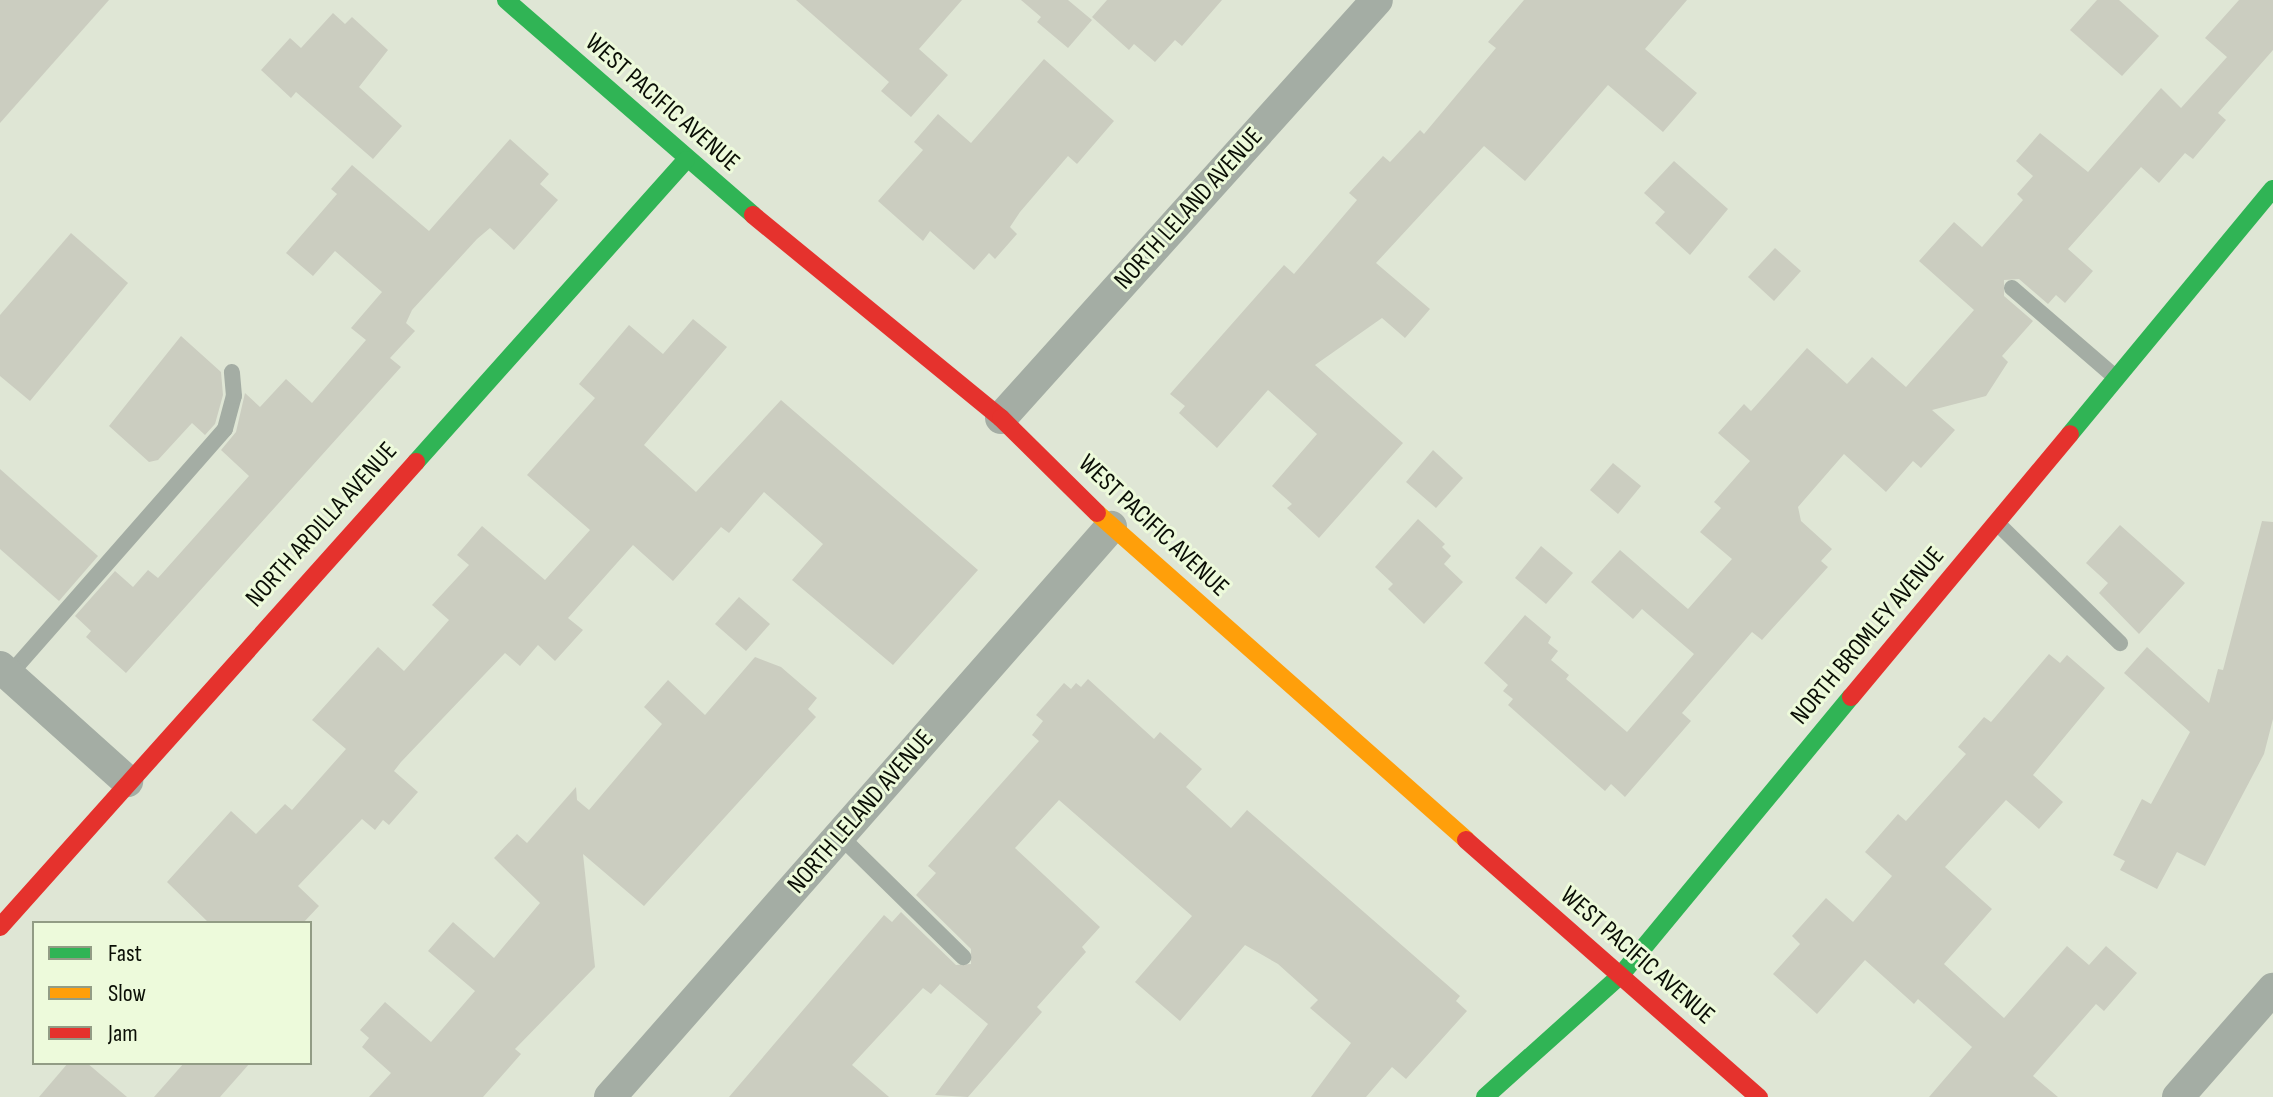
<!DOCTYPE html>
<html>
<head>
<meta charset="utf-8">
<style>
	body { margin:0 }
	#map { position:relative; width:2273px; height:1097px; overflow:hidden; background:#dfe6d5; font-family:"Sofia Sans Condensed",sans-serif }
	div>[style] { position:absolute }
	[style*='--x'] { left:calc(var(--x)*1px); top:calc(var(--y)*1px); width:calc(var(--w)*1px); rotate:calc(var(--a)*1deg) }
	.building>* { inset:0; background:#cbcdc0 }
	.lane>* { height:16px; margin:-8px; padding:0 8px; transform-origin:8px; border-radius:8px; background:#a4ada4 }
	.street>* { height:32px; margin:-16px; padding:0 16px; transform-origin:16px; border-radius:16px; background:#a4ada4 }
	.fast>* { height:18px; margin:-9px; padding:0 9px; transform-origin:9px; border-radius:9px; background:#30b455 }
	.slow>* { height:18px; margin:-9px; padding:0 9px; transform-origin:9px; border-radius:9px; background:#ff9f0a }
	.jam>* { height:18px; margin:-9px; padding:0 9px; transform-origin:9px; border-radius:9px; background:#e5322d }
	span { translate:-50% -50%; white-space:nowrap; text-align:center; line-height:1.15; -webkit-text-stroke:6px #edfadb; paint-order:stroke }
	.street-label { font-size:26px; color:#0a0e05 }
	.legend { position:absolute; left:32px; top:921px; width:280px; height:144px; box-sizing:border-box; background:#edfadb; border:2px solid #929c85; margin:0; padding:10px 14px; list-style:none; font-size:24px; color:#0a0e05 }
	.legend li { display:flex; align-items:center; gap:16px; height:40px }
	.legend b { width:40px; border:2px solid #929c85 }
</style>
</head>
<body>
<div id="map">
	<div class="building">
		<div style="clip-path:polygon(0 0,109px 0,0 123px)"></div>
		<div style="clip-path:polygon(796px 0,962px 0,919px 49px,948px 75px,911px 117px,881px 91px,889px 82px)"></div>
		<div style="clip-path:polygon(1021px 0,1068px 0,1092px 20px,1068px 48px,1037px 22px,1041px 17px)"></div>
		<div style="clip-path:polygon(1107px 0,1222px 0,1182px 46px,1175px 40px,1155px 62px,1134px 44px,1129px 50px,1092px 17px)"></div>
		<div style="clip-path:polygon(1524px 0,1687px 0,1645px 49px,1697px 93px,1663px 132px,1608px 85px,1525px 181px,1484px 146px,1376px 263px,1430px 309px,1405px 338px,1382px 318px,1315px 365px,1403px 443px,1319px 538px,1287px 508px,1292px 504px,1272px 486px,1317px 434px,1268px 390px,1217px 448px,1179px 413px,1185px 406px,1170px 394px,1284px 265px,1294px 274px,1357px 200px,1349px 193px,1383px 156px,1390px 162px,1420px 130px,1424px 134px,1496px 48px,1488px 42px)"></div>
		<div style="clip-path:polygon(2097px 0,2119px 0,2159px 36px,2122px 76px,2070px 30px)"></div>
		<div style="clip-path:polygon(2239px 0,2273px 0,2273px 50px,2218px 113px,2226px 120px,2193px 159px,2185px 153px,2159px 183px,2141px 167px,2068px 249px,2093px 271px,2065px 303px,2056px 295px,2048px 304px,2019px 279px,2004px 280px,2004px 296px,2033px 321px,2002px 356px,2008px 362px,1986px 396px,1932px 410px,1955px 430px,1921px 468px,1913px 461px,1886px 492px,1844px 454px,1798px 507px,1801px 521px,1832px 549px,1821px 561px,1828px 567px,1762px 640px,1752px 632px,1682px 713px,1691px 721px,1625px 797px,1611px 784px,1605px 791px,1508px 705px,1513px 699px,1503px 691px,1508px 685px,1484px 663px,1525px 615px,1551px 637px,1548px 643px,1558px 651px,1551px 660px,1569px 675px,1566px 679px,1627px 732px,1694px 654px,1642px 609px,1633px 619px,1591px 582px,1620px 550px,1688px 609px,1732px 559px,1700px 532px,1721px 508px,1714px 502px,1750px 461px,1718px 433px,1744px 404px,1751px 411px,1807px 348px,1847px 384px,1872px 357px,1906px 387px,1974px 310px,1919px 261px,1954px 222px,1982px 247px,2023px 200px,2017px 194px,2033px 176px,2016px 161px,2040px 133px,2088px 172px,2161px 88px,2181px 108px,2227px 57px,2205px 38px)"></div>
		<div style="clip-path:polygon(333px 13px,345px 24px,352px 17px,388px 50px,359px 87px,402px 126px,373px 159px,296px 92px,291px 98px,261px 70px,290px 38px,301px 48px)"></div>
		<div style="clip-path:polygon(1044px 59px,1114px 121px,1077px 164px,1068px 156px,1020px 212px,1010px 227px,1017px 234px,995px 259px,989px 253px,974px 270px,930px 231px,923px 241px,878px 201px,923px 150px,914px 142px,938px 114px,971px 143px)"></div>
		<div style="clip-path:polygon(510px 139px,549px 174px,540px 184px,558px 200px,514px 250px,490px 228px,477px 239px,412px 310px,406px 323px,415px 331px,390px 358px,401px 367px,126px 673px,86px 637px,91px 631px,75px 616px,115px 571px,133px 587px,148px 570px,158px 578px,249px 476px,221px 450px,236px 432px,245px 393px,260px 407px,286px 379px,312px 403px,366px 340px,351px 328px,382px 292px,335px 251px,313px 276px,286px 253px,337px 194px,331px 189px,352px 165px,429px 231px)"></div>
		<div style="clip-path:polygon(1674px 161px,1728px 209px,1690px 255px,1655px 223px,1665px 212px,1644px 193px)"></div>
		<div style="clip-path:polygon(71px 233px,128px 283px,30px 401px,0 376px,0 315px)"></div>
		<div style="clip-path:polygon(1775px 248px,1801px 271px,1774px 301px,1748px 277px)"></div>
		<div style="clip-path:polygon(693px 319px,727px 347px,644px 445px,696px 492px,781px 400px,978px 570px,893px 665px,792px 580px,823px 544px,764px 492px,729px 533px,721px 527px,673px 581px,633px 545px,568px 618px,583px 630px,555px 661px,538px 645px,520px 666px,505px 653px,401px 762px,394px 771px,418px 792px,389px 825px,383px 820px,375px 830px,362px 819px,298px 886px,319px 906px,303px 923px,209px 923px,167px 882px,231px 811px,256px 834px,285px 804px,292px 810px,346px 749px,312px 720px,378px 647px,404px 671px,449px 620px,432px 605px,469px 565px,457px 555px,482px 526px,545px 580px,590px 530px,527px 475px,595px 398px,579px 384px,629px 325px,663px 354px)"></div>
		<div style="clip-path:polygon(181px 336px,221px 372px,223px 395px,215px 424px,205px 435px,192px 423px,158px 460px,149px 462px,109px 426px)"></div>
		<div style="clip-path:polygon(1433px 450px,1463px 478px,1436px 508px,1406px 482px)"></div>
		<div style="clip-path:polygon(1613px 463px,1641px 486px,1618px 514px,1590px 490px)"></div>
		<div style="clip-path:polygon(0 469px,98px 556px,59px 601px,0 549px)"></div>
		<div style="clip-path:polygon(1418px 519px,1445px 544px,1442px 547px,1451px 556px,1444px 564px,1463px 582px,1424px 624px,1388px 589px,1393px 584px,1375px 567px)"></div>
		<div style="clip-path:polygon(2262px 521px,2273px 522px,2273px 719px,2264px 754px,2205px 866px,2177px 852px,2157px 889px,2120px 870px,2125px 861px,2113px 855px,2142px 799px,2151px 804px,2190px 732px,2124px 673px,2147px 647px,2209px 703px,2218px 669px,2223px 670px)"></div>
		<div style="clip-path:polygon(2120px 525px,2185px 583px,2139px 634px,2099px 593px,2108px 583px,2086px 563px)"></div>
		<div style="clip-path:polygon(1541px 546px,1573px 573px,1546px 604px,1515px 578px)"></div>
		<div style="clip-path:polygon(739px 597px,770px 624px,746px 651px,715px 624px)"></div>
		<div style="clip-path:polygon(2049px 654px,2060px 663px,2067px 655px,2105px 688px,2033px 775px,2063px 802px,2039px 829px,2006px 800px,1945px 867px,1992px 909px,1944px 964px,2004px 1018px,2067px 946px,2089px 965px,2106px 946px,2137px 973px,2104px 1011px,2096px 1004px,2033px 1076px,2058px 1097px,1929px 1097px,1972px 1047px,1918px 999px,1914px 1004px,1865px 960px,1817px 1014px,1773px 974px,1800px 944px,1792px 936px,1826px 898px,1853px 922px,1892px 876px,1865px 852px,1898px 814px,1906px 821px,1966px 754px,1958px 747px,1984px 717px,1991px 722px)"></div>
		<div style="clip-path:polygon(755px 657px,781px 667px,817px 698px,808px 709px,816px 717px,644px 906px,583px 854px,595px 967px,515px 1049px,521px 1054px,483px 1097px,369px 1097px,391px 1073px,362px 1047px,369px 1038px,360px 1030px,385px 1002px,431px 1042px,475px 991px,428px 951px,453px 922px,494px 958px,540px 903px,494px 858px,517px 834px,527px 843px,576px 787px,577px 800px,589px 810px,662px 724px,644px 707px,668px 680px,705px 715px)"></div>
		<div style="clip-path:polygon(1088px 679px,1154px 739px,1160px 732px,1202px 769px,1186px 787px,1231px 828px,1247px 810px,1460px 996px,1456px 1001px,1467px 1011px,1406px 1079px,1392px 1067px,1366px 1097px,1311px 1097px,1351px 1043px,1310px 1008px,1318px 1000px,1278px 964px,1245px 945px,1180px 1021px,1135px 982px,1192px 916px,1059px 800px,1015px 848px,1100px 927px,1082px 947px,1086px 952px,1037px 1007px,1042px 1012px,968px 1097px,935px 1095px,988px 1024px,940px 984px,931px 994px,923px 988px,852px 1065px,889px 1097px,729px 1097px,884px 915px,892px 922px,901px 912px,956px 965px,971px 964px,971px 949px,916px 895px,936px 873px,928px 866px,1039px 741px,1032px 735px,1043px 721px,1036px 715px,1064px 683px,1071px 689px,1076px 683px,1081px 687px)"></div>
		<div style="clip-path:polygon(68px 1063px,87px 1063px,127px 1097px,39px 1097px)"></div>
		<div style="clip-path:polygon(184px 1063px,250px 1063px,220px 1097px,154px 1097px)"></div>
	</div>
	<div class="lane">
		<div style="--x:2012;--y:288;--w:136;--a:40.8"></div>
		<div style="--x:1997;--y:523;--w:172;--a:44.3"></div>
		<div style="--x:9;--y:675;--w:327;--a:-48.7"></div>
		<div style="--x:225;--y:429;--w:34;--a:-75"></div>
		<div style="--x:234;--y:396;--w:24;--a:-95"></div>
		<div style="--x:840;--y:836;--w:173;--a:44.5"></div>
	</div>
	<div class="street">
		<div style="--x:1001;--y:418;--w:562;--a:-48.03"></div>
		<div style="--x:0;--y:667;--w:171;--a:41.9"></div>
		<div style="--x:610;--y:1097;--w:759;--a:-48.69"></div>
		<div style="--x:2178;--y:1097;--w:144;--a:-48.7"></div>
	</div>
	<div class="fast">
		<div style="--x:506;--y:0;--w:327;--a:41"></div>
		<div style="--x:2070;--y:434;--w:318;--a:-50.4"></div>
		<div style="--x:416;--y:462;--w:405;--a:-48.2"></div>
		<div style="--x:1485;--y:1097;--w:181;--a:-41.9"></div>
		<div style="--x:1620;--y:976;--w:362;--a:-50.4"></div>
	</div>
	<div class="slow">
		<div style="--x:1097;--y:513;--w:493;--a:41.5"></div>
	</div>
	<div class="jam">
		<div style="--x:753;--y:215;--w:320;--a:39.3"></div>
		<div style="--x:1001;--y:418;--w:135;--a:44.7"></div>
		<div style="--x:1851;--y:697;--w:342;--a:-50.2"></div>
		<div style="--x:1466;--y:840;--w:390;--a:41.3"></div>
		<div style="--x:0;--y:927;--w:624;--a:-48.18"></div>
	</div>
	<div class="street-label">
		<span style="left:662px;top:103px;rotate:41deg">WEST PACIFIC AVENUE</span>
		<span style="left:1189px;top:209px;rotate:-48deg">NORTH LELAND AVENUE</span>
		<span style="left:322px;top:525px;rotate:-48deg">NORTH ARDILLA AVENUE</span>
		<span style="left:1153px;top:526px;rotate:43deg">WEST PACIFIC AVENUE</span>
		<span style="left:1868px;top:636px;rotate:-50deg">NORTH BROMLEY AVENUE</span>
		<span style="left:861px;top:812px;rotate:-49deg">NORTH LELAND AVENUE</span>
		<span style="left:1637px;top:956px;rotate:41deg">WEST PACIFIC AVENUE</span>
	</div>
	<ul class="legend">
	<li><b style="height:10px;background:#30b455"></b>Fast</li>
	<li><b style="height:10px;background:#ff9f0a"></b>Slow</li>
	<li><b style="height:10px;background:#e5322d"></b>Jam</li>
	</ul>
</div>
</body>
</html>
